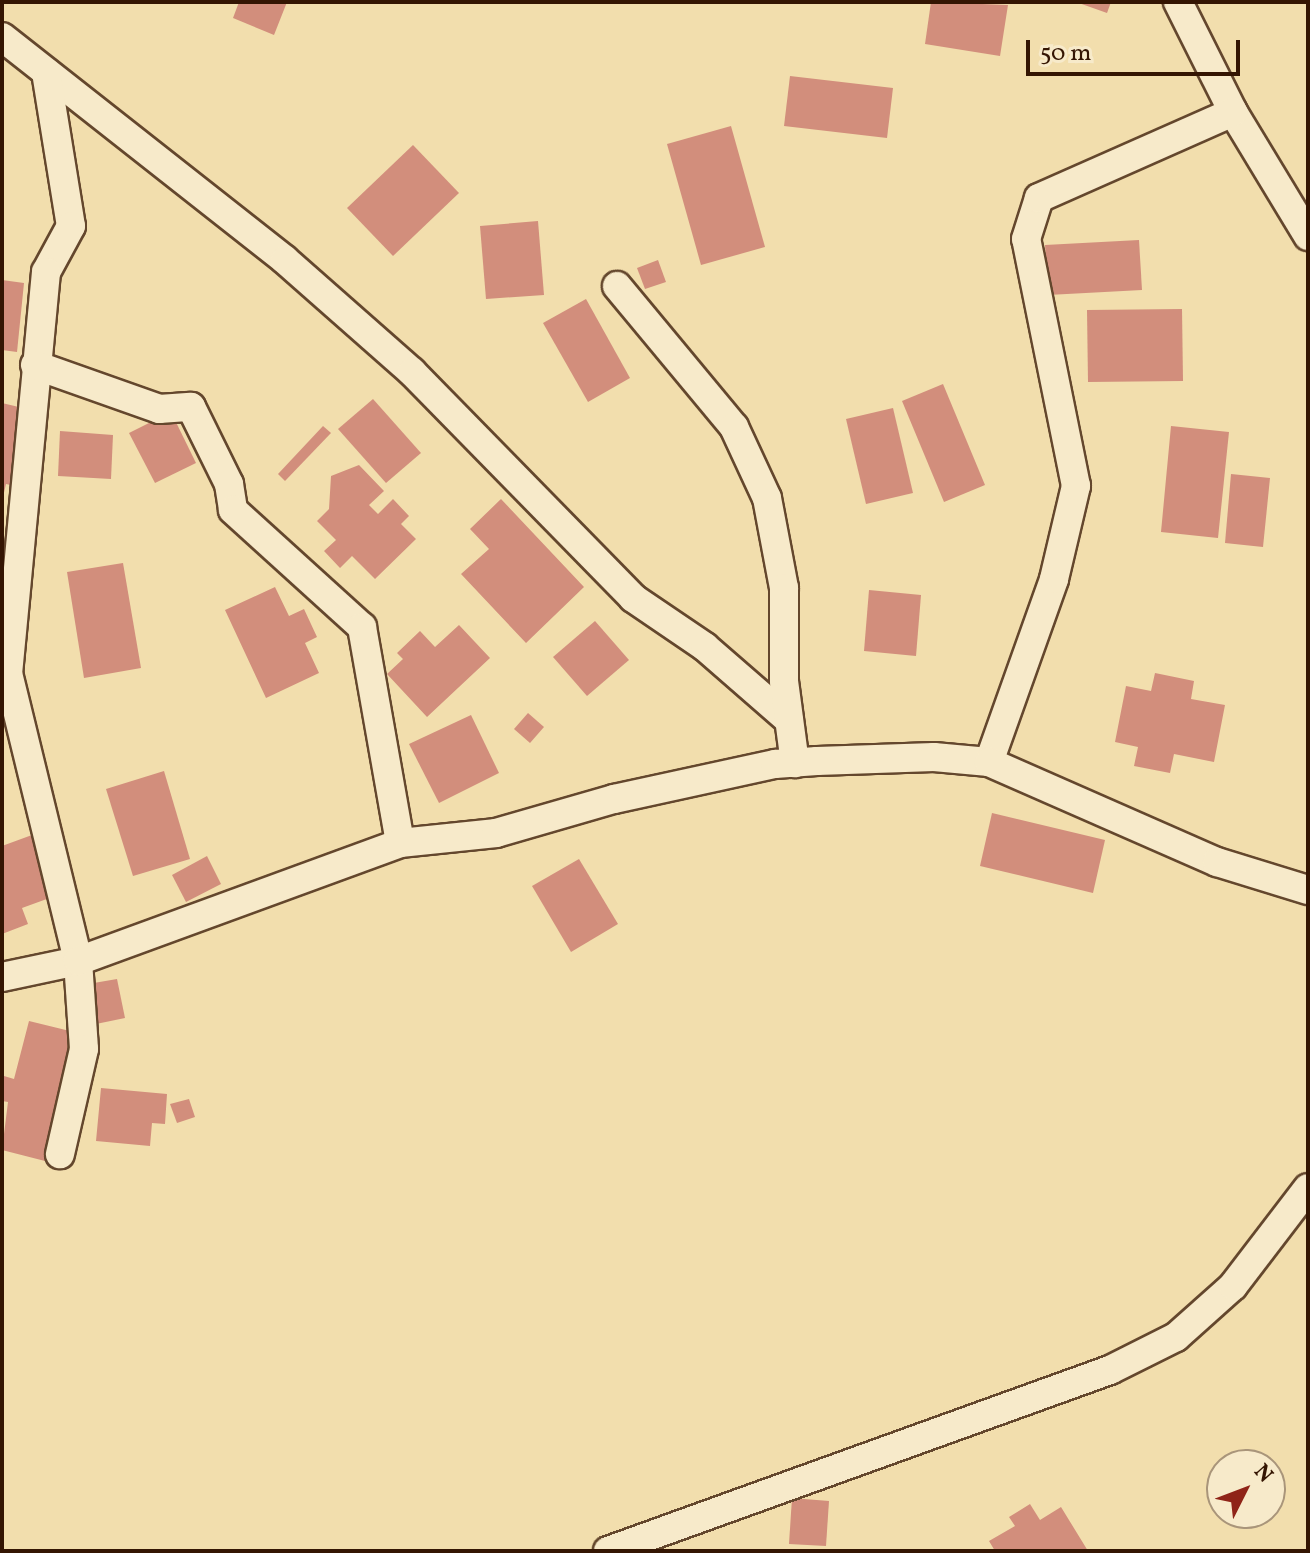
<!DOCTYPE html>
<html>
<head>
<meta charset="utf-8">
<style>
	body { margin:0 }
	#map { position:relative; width:1310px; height:1553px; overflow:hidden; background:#f2dead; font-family:Vollkorn,serif }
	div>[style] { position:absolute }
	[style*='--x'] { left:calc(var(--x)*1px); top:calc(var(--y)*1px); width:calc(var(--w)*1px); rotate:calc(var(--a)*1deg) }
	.building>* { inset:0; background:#d28e7c }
	.roads { filter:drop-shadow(2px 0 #64472d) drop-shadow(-2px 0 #64472d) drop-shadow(0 2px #64472d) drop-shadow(0 -2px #64472d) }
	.minor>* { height:28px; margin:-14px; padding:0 14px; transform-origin:14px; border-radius:14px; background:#f7eaca }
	span { translate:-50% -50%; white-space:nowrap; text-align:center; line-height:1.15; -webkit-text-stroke:8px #f7eaca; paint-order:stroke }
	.frame { position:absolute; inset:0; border:4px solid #341502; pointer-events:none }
	.north { position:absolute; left:1206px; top:1449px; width:80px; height:80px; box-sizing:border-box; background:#f7eaca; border:2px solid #a9957a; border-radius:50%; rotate:48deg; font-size:22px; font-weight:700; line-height:32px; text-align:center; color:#341502 }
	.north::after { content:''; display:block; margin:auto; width:28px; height:36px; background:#8f2418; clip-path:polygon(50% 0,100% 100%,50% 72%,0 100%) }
	.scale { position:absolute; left:1026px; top:40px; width:214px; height:36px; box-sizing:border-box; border:4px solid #341502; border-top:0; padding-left:10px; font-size:24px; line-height:28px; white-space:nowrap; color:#341502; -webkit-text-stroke:6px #f7eaca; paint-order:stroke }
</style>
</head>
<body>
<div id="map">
	<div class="building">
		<div style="clip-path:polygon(239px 2px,287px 2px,274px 35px,233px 18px)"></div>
		<div style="clip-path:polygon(931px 2px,1008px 5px,1000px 56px,925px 44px)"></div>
		<div style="clip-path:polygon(1076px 2px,1111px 2px,1107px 13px)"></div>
		<div style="clip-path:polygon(790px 76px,893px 88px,887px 138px,784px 126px)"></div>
		<div style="clip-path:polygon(731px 126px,765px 247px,701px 265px,667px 144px)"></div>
		<div style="clip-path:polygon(413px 145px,459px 193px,393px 256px,347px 208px)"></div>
		<div style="clip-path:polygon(538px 221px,544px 295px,486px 299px,480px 226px)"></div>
		<div style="clip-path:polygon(1139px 240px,1142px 290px,1048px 295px,1045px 245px)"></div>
		<div style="clip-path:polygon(658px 260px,666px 282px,645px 289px,637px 268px)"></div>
		<div style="clip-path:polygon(2px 280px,24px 283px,17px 352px,2px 350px)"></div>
		<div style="clip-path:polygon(586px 299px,630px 378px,588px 402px,543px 323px)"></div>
		<div style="clip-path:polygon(1182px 309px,1183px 381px,1088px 382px,1087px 310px)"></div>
		<div style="clip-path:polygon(943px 384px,985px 485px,944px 502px,902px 401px)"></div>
		<div style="clip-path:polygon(373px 399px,421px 453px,386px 483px,338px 429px)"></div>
		<div style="clip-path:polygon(2px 403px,23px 408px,13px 451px,23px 454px,15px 486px,6px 484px,3px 497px)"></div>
		<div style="clip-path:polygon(893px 408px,913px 493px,866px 504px,846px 419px)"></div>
		<div style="clip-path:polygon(171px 412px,196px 463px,155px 483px,129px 433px)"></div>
		<div style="clip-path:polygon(323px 426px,331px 433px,285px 481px,278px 474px)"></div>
		<div style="clip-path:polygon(1171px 426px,1229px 432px,1218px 538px,1161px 532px)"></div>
		<div style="clip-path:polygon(60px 431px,113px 435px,111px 479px,58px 476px)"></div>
		<div style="clip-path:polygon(359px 465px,384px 491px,369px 505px,378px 514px,393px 499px,409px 516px,401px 524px,416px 539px,375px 579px,352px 556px,340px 568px,324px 551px,336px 540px,317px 521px,329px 509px,331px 476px)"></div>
		<div style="clip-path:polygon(1231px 474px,1270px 478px,1263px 547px,1225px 543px)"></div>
		<div style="clip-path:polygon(501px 499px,584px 587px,526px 643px,461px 574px,489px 549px,470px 529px)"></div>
		<div style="clip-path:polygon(123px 563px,141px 668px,84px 678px,67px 572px)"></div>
		<div style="clip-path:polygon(275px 587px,289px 616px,304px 609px,317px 637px,305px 643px,319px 673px,266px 698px,225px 610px)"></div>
		<div style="clip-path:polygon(869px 590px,921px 595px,916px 656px,864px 651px)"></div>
		<div style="clip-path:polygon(595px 621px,629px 660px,587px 696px,553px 657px)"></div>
		<div style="clip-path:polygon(459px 625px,490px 658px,427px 717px,387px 674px,403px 659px,397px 653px,420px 631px,435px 647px)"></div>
		<div style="clip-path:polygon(1155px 673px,1194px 681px,1191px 699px,1225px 705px,1214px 762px,1174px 754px,1170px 773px,1134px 766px,1138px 747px,1115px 742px,1126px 686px,1151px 691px)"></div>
		<div style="clip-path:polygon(528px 713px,544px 727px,530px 743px,514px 729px)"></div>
		<div style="clip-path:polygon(471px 715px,499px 773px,439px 803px,409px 744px)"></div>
		<div style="clip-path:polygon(164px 771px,190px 859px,133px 876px,106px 789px)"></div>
		<div style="clip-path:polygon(992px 813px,1105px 840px,1093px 893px,980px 866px)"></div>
		<div style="clip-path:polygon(32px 835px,55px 896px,22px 908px,28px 924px,2px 934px,2px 846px)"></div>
		<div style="clip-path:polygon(207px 856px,221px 884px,186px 902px,172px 875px)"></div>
		<div style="clip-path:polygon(579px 859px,618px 924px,571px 952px,532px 886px)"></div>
		<div style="clip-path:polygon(117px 979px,125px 1018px,96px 1024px,88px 984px)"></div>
		<div style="clip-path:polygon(29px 1021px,78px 1033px,45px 1161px,2px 1150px,8px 1102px,2px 1101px,2px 1082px,4px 1076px,14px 1079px)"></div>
		<div style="clip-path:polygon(101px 1088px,167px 1094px,165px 1124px,152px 1123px,150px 1146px,96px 1141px)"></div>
		<div style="clip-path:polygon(189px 1099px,195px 1117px,177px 1123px,170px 1104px)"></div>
		<div style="clip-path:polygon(792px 1498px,829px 1501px,826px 1546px,789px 1544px)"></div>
		<div style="clip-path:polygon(1030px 1504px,1040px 1520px,1061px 1507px,1088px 1551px,995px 1551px,989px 1541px,1015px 1526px,1009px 1517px)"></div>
	</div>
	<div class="roads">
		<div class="minor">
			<div style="--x:1178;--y:2;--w:123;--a:63.4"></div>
			<div style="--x:1233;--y:112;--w:145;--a:58.8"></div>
			<div style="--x:2;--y:37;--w:360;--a:38.2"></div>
			<div style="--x:285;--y:260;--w:169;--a:41.4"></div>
			<div style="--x:412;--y:372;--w:316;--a:45.6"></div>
			<div style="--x:633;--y:598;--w:87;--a:34.2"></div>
			<div style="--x:705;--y:647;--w:111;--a:41"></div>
			<div style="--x:46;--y:72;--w:156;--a:80.8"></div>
			<div style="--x:71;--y:226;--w:52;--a:118.5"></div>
			<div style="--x:46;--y:272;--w:403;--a:95.4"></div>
			<div style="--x:8;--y:673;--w:296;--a:76.3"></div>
			<div style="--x:78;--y:961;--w:88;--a:86.1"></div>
			<div style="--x:84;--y:1049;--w:108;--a:102.9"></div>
			<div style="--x:617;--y:286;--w:183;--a:50.3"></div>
			<div style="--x:734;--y:427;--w:78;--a:65.1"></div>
			<div style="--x:767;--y:498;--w:92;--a:79.3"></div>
			<div style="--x:784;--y:588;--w:93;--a:90"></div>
			<div style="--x:784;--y:681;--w:83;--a:82.4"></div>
			<div style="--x:35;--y:365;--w:132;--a:19.5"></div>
			<div style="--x:159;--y:409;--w:32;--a:-4"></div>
			<div style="--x:191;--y:407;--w:86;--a:63.7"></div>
			<div style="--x:229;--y:484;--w:26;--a:81"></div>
			<div style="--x:233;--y:510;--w:174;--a:42.2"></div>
			<div style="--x:362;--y:627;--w:219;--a:80"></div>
			<div style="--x:989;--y:762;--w:194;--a:-70.4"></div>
			<div style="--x:1054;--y:579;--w:96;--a:-76.7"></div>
			<div style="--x:1076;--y:486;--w:252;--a:-101.4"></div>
			<div style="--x:1026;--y:239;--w:43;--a:-72.4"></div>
			<div style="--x:1039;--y:198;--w:212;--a:-23.9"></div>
			<div style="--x:2;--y:977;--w:78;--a:-11.9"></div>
			<div style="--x:78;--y:961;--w:343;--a:-20.1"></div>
			<div style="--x:400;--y:843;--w:97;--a:-5.9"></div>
			<div style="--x:496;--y:833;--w:123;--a:-16.1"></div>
			<div style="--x:614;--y:799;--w:165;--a:-12.3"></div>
			<div style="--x:775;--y:764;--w:42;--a:-4.1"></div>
			<div style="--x:817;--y:761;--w:117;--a:-2"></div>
			<div style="--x:934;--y:757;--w:55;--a:5.2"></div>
			<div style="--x:989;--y:762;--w:249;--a:23.7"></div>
			<div style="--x:1217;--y:862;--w:95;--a:17.1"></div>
			<div style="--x:608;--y:1551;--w:534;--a:-19.83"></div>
			<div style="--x:1110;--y:1370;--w:74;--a:-26.6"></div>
			<div style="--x:1176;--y:1337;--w:76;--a:-41.8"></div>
			<div style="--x:1233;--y:1286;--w:123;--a:-52.6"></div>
		</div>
	</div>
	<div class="frame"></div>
	<div class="north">N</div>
	<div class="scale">50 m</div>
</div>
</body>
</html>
